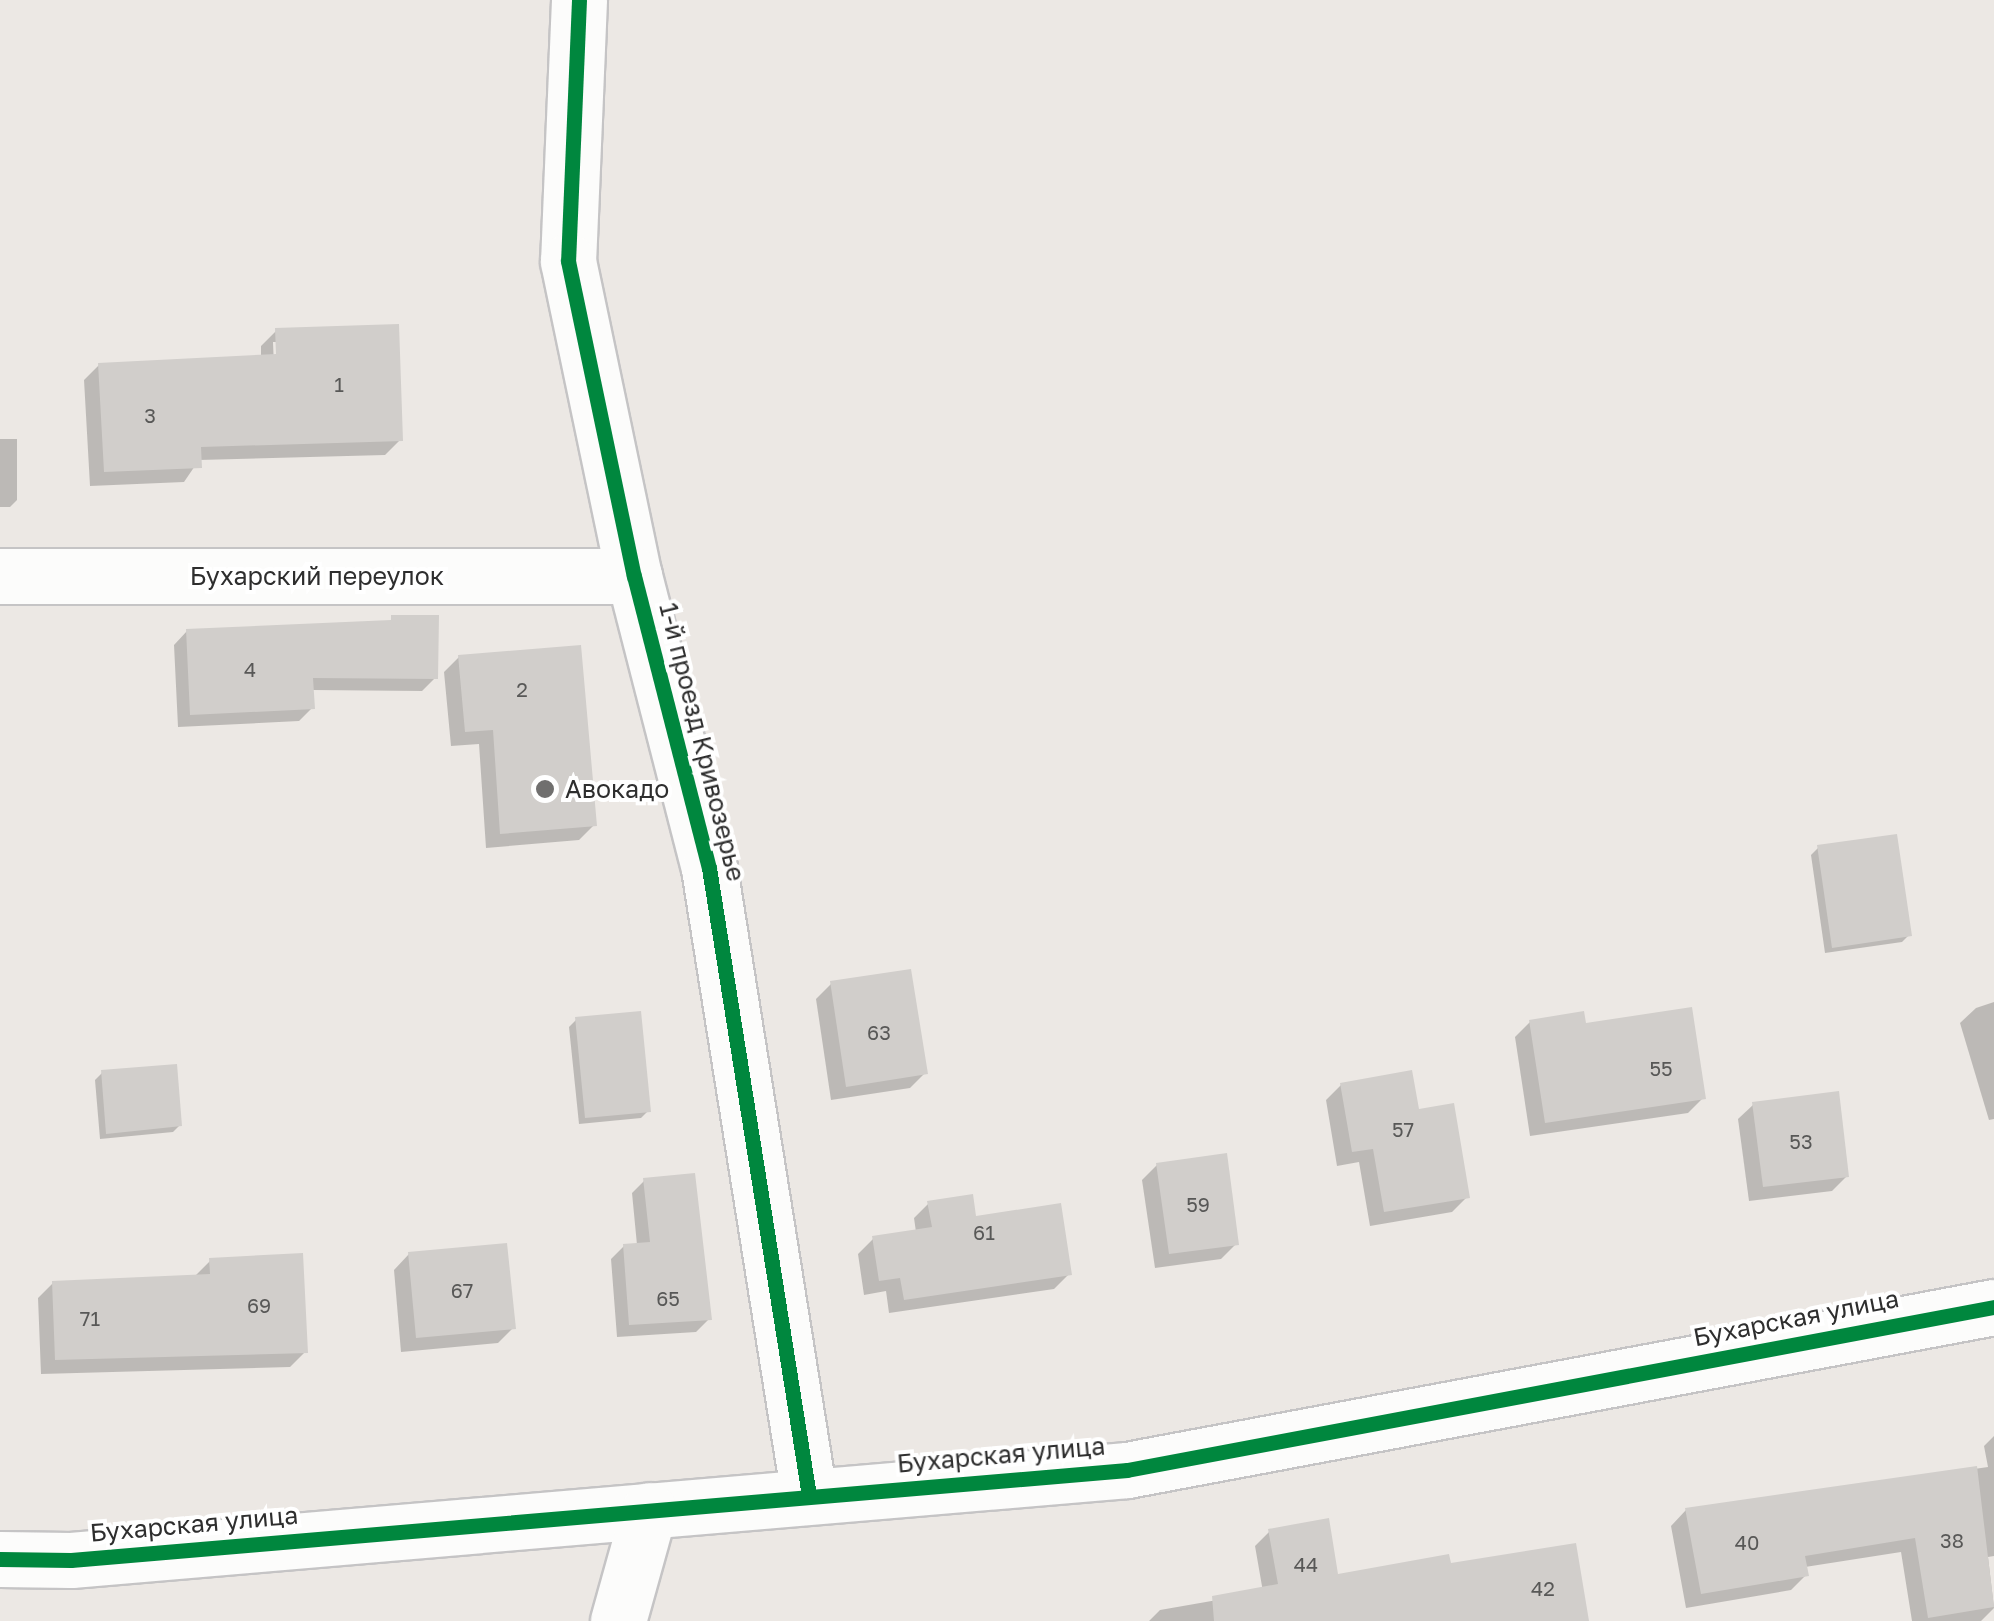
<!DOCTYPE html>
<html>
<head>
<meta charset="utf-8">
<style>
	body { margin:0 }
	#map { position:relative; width:1994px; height:1621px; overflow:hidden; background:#ece8e4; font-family:"Golos Text",sans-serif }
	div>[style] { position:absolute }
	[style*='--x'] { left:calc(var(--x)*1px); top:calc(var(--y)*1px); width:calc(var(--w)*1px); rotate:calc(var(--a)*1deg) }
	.shadow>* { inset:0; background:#0003 }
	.building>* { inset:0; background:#d1cecb }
	.roads { filter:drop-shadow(2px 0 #c5c4c5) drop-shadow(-2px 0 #c5c4c5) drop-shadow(0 2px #c5c4c5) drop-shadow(0 -2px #c5c4c5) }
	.street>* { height:55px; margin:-27.5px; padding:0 27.5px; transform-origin:27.5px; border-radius:27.5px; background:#fcfcfb }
	.cycleway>* { height:15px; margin:-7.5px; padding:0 7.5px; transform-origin:7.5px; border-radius:7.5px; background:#00873e }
	.dots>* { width:28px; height:28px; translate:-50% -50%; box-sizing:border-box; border:5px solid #fff; border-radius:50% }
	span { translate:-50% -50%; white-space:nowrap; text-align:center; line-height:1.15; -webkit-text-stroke:8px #fff; paint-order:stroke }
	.number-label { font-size:20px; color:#585857 }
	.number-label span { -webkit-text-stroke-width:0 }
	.street-label { font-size:25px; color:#2e2e2e }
	.poi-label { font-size:25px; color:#2e2e2e }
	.left { translate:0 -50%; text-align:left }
</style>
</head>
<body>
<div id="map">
	<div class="shadow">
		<div style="clip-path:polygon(evenodd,276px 331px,400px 440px,385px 455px,199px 460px,184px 482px,90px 486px,84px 380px,99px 365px,261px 357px,261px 346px,276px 331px,273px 342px,278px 342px,279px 367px,274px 367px,273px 342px)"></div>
		<div style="clip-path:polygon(0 439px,17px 439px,17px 500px,10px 507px,0 507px)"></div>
		<div style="clip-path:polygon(187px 631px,435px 678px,422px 691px,312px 690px,312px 708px,299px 721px,178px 727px,174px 645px)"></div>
		<div style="clip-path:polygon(459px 657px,594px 825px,579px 840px,486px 848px,479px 744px,451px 746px,444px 672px)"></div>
		<div style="clip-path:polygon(1818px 848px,1909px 935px,1902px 942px,1825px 953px,1811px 855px)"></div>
		<div style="clip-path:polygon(831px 984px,925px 1073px,910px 1088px,831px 1100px,816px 999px)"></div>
		<div style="clip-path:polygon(1994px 1002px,1994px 1119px,1989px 1120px,1960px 1023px,1976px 1008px)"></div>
		<div style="clip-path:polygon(576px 1020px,648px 1111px,641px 1118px,579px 1124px,569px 1027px)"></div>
		<div style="clip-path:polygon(1530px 1022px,1584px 1026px,1703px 1098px,1688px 1113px,1530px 1136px,1515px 1037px)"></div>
		<div style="clip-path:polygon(102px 1073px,180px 1125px,173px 1132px,100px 1139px,95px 1080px)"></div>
		<div style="clip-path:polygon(1341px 1085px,1417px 1112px,1467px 1197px,1452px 1212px,1370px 1226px,1359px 1162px,1337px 1166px,1326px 1100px)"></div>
		<div style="clip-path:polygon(1754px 1104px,1847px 1176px,1832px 1191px,1749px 1201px,1738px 1119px)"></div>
		<div style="clip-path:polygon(1157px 1165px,1236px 1244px,1221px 1259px,1155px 1268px,1142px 1180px)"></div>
		<div style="clip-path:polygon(644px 1181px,709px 1319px,696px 1332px,617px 1337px,611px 1259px,624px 1246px,637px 1245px,632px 1193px)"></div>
		<div style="clip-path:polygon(929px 1203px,974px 1218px,1069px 1274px,1054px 1289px,889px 1313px,886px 1291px,864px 1295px,858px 1254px,873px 1239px,916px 1232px,914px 1218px)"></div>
		<div style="clip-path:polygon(409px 1254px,513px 1328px,498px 1343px,401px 1352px,394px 1270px)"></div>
		<div style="clip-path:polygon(210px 1261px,305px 1352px,290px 1367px,41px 1374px,38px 1298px,53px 1283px,195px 1276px)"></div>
		<div style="clip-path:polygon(1994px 1436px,1994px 1556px,1988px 1557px,1994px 1608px,1981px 1621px,1912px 1621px,1901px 1552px,1805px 1567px,1806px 1575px,1791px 1590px,1686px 1608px,1671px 1526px,1686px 1510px,1988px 1467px,1984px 1446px)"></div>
		<div style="clip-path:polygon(1270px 1531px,1336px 1577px,1449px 1566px,1586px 1621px,1149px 1621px,1160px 1610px,1263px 1592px,1255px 1546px)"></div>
	</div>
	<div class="building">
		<div style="clip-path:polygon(399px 324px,403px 441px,201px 447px,202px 468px,104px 472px,98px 363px,276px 354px,275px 328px)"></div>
		<div style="clip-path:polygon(391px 615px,439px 615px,438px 679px,313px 678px,315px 709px,190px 715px,186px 629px,391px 620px)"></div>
		<div style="clip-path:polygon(581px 645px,597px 826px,500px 834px,493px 730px,465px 732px,458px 655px)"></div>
		<div style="clip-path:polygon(1897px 834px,1912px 936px,1832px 948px,1817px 845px)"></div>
		<div style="clip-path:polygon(911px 969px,928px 1074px,846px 1087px,830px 981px)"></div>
		<div style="clip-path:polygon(1692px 1007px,1706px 1099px,1545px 1123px,1529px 1020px,1584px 1011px,1586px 1023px)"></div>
		<div style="clip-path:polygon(641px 1011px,651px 1112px,585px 1118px,575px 1017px)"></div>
		<div style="clip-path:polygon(177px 1064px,182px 1126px,106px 1134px,101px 1070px)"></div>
		<div style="clip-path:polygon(1412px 1070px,1419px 1109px,1454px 1103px,1470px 1198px,1384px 1212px,1373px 1149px,1352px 1152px,1340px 1083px)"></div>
		<div style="clip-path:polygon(1839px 1091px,1849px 1177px,1763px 1187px,1752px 1102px)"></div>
		<div style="clip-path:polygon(1227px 1153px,1239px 1245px,1169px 1254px,1156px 1163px)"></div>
		<div style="clip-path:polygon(695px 1173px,712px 1320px,629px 1325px,623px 1244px,650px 1242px,643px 1178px)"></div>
		<div style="clip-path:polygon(973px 1194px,976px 1216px,1061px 1203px,1072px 1275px,904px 1300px,900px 1278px,879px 1281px,872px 1236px,932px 1227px,927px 1201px)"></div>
		<div style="clip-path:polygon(507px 1243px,516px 1329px,416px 1338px,408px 1252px)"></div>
		<div style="clip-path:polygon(303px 1253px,308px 1353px,55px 1360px,52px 1281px,210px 1274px,209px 1258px)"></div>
		<div style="clip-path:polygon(1977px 1466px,1994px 1607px,1928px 1618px,1915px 1538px,1805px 1556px,1809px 1576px,1701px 1594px,1685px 1508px)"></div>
		<div style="clip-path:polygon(1329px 1518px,1338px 1574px,1449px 1554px,1451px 1563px,1576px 1543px,1589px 1621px,1214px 1621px,1212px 1596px,1278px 1584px,1268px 1529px)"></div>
	</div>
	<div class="roads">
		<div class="street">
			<div style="--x:579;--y:0;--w:261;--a:92.4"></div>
			<div style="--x:568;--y:261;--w:322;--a:78.2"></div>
			<div style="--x:634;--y:576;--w:301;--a:75.6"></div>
			<div style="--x:709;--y:868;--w:636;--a:80.95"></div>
			<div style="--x:0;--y:576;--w:634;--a:0"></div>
			<div style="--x:0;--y:1559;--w:71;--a:0.8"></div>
			<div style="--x:71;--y:1560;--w:1060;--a:-4.87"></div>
			<div style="--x:1127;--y:1470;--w:882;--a:-10.65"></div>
			<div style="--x:618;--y:1621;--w:115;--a:-74.4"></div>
		</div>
	</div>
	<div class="cycleway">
		<div style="--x:579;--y:0;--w:261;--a:92.4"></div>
		<div style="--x:568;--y:261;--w:322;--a:78.2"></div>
		<div style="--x:634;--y:576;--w:301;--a:75.6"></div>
		<div style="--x:709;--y:868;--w:636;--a:80.95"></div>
		<div style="--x:0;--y:1559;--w:71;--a:0.8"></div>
		<div style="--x:71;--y:1560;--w:1060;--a:-4.87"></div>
		<div style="--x:1127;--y:1470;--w:882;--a:-10.65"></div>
	</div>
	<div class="dots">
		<div style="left:545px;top:789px;background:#706f6e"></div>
	</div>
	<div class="number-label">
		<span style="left:339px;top:384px">1</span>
		<span style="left:150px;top:415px">3</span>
		<span style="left:250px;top:669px">4</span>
		<span style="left:522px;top:689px">2</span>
		<span style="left:879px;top:1032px">63</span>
		<span style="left:1661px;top:1068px">55</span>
		<span style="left:1403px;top:1129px">57</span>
		<span style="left:1801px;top:1141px">53</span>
		<span style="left:1198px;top:1204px">59</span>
		<span style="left:984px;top:1232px">61</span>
		<span style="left:462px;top:1290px">67</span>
		<span style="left:668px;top:1298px">65</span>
		<span style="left:259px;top:1305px">69</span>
		<span style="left:90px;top:1318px">71</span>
		<span style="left:1952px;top:1540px">38</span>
		<span style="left:1747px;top:1542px">40</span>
		<span style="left:1306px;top:1564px">44</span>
		<span style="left:1543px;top:1588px">42</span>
	</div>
	<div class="street-label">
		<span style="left:317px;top:576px">Бухарский переулок</span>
		<span style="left:702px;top:742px;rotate:76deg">1-й проезд Кривозерье</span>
		<span style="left:1796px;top:1318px;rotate:-11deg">Бухарская улица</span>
		<span style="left:1001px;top:1455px;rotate:-5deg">Бухарская улица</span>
		<span style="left:194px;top:1524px;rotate:-5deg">Бухарская улица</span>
	</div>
	<div class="poi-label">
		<span class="left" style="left:565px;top:789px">Авокадо</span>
	</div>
</div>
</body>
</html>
